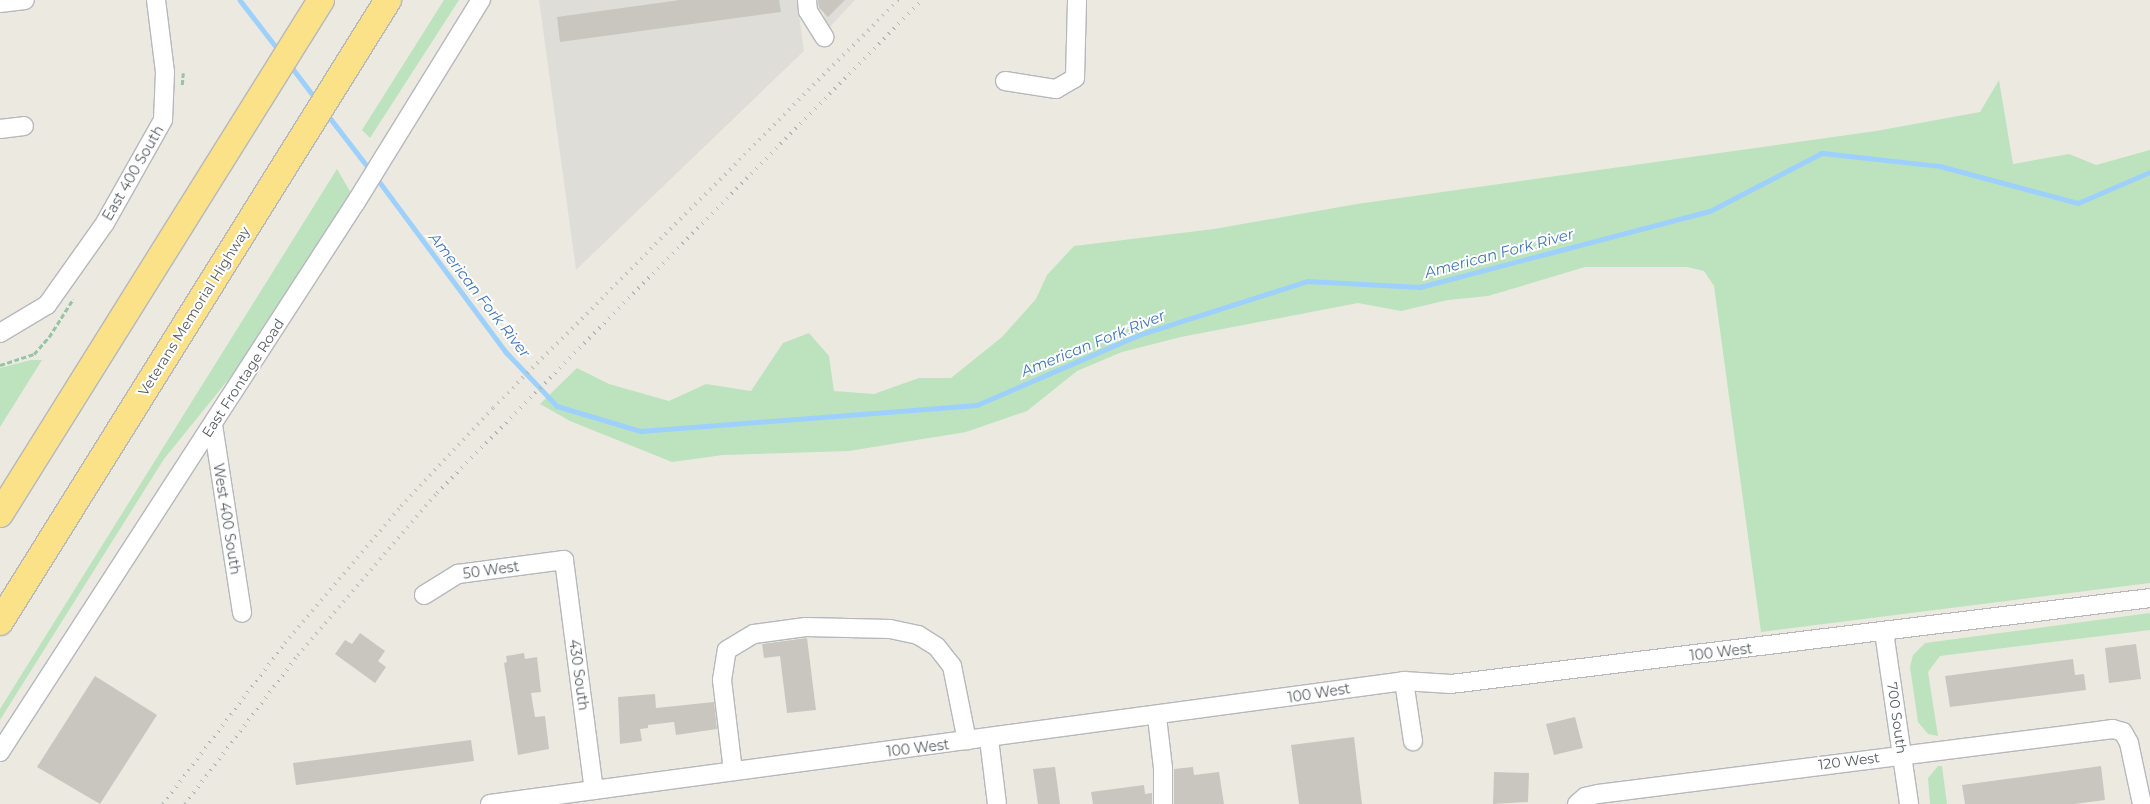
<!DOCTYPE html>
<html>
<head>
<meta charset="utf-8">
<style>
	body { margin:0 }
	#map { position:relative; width:2150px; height:804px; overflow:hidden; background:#eceae0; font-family:Montserrat,sans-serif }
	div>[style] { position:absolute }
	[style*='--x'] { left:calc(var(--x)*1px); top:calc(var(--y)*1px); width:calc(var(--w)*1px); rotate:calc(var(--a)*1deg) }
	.industrial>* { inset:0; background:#dfddd8 }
	.green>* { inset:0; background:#bce3be }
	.stream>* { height:4.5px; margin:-2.25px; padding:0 2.25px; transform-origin:2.25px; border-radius:2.25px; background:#9ed0fd }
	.building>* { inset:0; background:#c8c6bf }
	.path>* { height:2.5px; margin-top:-1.25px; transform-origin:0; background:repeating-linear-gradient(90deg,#96c4a5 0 5px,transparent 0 7.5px) }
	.roads { filter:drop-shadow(1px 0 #b6b8bd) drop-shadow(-1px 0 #b6b8bd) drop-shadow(0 1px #b6b8bd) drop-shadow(0 -1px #b6b8bd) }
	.minor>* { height:18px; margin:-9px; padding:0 9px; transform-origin:9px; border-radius:9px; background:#fff }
	.highway>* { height:26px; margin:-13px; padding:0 13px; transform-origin:13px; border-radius:13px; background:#fbe288 }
	.rail>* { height:4px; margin-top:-2px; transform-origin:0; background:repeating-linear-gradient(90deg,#b3b4b4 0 1px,transparent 0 7px) }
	span { translate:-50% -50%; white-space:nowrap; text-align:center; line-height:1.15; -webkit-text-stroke:4px #fff; paint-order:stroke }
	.street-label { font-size:14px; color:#595c61 }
	.water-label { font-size:15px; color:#4075b7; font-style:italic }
</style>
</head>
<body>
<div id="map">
	<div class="industrial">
		<div style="clip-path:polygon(539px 0,797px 0,804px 51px,576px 270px)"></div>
		<div style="clip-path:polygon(822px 0,855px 0,826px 31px)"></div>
	</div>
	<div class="green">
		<div style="clip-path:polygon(444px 0,459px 0,370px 138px,362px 130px)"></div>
		<div style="clip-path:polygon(1999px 80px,2013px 164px,2069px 154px,2096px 165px,2150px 150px,2150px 583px,1761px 632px,1714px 286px,1704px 271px,1687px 267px,1585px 267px,1488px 296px,1448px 300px,1401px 311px,1358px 303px,1181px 337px,1122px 352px,1077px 371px,1027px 411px,966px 432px,849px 451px,723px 455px,672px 462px,570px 421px,540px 404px,577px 368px,609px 384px,669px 401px,706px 384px,751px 391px,783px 343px,809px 333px,829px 356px,834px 391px,874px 394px,919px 378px,951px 378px,1002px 337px,1036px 299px,1047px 275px,1074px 246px,1214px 229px,1357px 204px,1876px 131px,1980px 112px)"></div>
		<div style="clip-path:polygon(337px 169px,351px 193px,249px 354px,164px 459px,0 720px,0 709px)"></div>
		<div style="clip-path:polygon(31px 360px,42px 360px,0 427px,0 368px)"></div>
		<div style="clip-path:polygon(2150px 613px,2150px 630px,1940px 656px,1928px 672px,1938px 736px,1928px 734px,1918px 722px,1910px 667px,1913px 655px,1925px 643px)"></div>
		<div style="clip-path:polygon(1938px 766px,1942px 766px,1947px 804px,1930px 804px,1928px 778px)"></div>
	</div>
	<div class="stream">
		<div style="--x:240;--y:0;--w:66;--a:52.4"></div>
		<div style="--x:291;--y:66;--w:41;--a:52.9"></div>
		<div style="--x:327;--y:114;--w:72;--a:52.3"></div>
		<div style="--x:376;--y:177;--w:218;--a:53.4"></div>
		<div style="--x:506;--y:352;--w:74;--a:46.6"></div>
		<div style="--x:557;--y:406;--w:88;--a:16.6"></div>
		<div style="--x:641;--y:431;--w:337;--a:-4.4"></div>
		<div style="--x:977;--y:405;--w:176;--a:-23.4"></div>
		<div style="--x:1139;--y:335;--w:176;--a:-17.8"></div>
		<div style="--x:1307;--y:281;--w:113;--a:3"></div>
		<div style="--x:1420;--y:287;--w:300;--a:-14.7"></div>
		<div style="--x:1710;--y:211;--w:126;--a:-27.4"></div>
		<div style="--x:1822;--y:153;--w:119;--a:6.3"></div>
		<div style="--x:1940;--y:166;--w:143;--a:15"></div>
		<div style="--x:2078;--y:203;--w:78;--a:-23.3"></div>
	</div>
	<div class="building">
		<div style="clip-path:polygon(680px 0,779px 0,781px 12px,560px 42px,557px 17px)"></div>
		<div style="clip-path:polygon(818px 0,845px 0,828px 17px,819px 8px)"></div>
		<div style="clip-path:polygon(360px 633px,385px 651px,378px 661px,386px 667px,375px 683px,335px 654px,345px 640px,352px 644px)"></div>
		<div style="clip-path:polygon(807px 638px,816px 710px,787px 713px,780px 656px,764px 658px,762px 644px)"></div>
		<div style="clip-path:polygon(2136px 644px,2141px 679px,2109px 683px,2105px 648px)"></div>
		<div style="clip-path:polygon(524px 653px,525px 659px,537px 657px,541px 692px,531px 693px,535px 717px,545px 716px,549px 749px,518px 755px,504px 663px,507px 662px,506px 656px)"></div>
		<div style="clip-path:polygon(2073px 659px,2075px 675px,2084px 674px,2086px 690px,1950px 707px,1945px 676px)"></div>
		<div style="clip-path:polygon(95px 676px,157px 715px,100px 804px,37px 767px)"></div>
		<div style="clip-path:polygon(655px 694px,656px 708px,714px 702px,717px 729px,676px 735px,674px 722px,648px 725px,648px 728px,640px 729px,642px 741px,620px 744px,618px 697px)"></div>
		<div style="clip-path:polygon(1575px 717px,1583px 748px,1554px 755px,1546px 724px)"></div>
		<div style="clip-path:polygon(1354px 737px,1362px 804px,1299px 804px,1291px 745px)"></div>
		<div style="clip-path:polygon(471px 740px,474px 761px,296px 785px,293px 763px)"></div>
		<div style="clip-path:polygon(2101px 766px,2105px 800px,2074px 804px,1965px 804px,1962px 785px)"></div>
		<div style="clip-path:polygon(1055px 767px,1060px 804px,1038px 804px,1033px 769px)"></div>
		<div style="clip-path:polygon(1193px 767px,1194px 775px,1219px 772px,1224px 804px,1174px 804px,1174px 769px)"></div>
		<div style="clip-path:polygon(1494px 772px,1529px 773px,1528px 802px,1493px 804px)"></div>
		<div style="clip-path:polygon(1144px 785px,1145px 794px,1152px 793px,1152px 804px,1093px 804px,1091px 792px)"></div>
	</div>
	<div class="path">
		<div style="--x:182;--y:85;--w:12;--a:-85"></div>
		<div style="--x:0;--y:365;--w:36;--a:-18"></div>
		<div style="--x:34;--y:354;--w:23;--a:-49"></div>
		<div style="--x:49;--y:337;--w:45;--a:-57.7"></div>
	</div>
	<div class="roads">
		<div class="minor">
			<div style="--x:807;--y:0;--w:11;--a:85"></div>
			<div style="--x:808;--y:11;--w:31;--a:58"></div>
			<div style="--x:0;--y:3;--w:25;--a:-7"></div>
			<div style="--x:1005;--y:81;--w:52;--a:8.9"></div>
			<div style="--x:1056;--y:89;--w:22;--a:-30"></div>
			<div style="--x:1075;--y:78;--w:78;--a:-88.5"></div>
			<div style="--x:0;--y:129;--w:24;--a:-7"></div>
			<div style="--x:0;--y:333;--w:55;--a:-30.8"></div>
			<div style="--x:47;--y:305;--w:100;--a:-54.7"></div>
			<div style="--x:105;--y:223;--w:118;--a:-60.6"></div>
			<div style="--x:163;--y:120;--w:48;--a:-87.6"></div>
			<div style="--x:165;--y:72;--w:73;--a:-97.1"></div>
			<div style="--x:213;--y:425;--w:190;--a:81.2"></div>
			<div style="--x:424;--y:595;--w:40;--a:-32"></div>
			<div style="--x:458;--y:574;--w:107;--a:-7.5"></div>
			<div style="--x:564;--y:560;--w:232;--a:82.6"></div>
			<div style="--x:1884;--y:632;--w:174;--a:81.7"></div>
			<div style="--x:1404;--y:681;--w:61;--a:81.5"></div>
			<div style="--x:1157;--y:717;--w:51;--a:83.3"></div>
			<div style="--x:1163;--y:768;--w:36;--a:90"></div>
			<div style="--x:989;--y:739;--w:65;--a:83"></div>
			<div style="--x:0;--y:752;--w:655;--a:-57.09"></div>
			<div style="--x:356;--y:202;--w:238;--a:-58.3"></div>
			<div style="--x:733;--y:771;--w:92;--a:-96.9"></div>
			<div style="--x:722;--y:680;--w:30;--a:-81"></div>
			<div style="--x:727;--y:650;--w:31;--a:-31"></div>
			<div style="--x:754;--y:634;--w:52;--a:-7.7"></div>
			<div style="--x:806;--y:627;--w:84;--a:1.4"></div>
			<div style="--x:890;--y:629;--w:29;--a:12"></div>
			<div style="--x:918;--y:635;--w:22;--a:32"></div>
			<div style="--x:937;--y:647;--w:24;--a:52"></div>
			<div style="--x:952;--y:666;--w:76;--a:78.7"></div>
			<div style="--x:490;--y:804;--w:922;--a:-7.66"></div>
			<div style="--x:1404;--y:681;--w:47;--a:3.7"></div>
			<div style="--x:1451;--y:684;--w:704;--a:-7.01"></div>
			<div style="--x:1577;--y:804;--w:11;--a:-41"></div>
			<div style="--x:1585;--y:797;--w:13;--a:-13"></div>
			<div style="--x:1598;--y:794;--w:519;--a:-7.19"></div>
			<div style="--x:2113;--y:729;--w:10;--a:17"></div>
			<div style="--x:2123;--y:732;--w:13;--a:61"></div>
			<div style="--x:2129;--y:743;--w:62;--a:78"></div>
		</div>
		<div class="highway">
			<div style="--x:0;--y:514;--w:606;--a:-58.01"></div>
			<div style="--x:0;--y:622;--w:733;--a:-58.04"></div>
		</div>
	</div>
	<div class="rail">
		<div style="--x:163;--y:804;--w:202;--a:-52.8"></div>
		<div style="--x:285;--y:643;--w:180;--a:-49.7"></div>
		<div style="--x:401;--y:506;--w:134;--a:-46.8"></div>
		<div style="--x:493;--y:408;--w:575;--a:-45.21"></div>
		<div style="--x:185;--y:804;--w:187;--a:-52.8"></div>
		<div style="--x:298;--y:655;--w:213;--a:-49.4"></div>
		<div style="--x:437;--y:493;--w:692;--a:-45.47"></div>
	</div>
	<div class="street-label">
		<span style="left:133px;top:173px;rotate:-60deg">East 400 South</span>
		<span style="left:194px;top:311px;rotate:-58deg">Veterans Memorial Highway</span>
		<span style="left:243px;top:378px;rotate:-57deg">East Frontage Road</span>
		<span style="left:227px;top:519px;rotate:81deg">West 400 South</span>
		<span style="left:491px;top:570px;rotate:-8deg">50 West</span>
		<span style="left:1721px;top:652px;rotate:-7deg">100 West</span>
		<span style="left:579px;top:675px;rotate:82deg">430 South</span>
		<span style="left:1319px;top:693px;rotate:-9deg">100 West</span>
		<span style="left:1897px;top:718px;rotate:82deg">700 South</span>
		<span style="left:918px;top:748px;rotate:-7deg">100 West</span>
		<span style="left:1849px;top:761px;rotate:-7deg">120 West</span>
	</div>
	<div class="water-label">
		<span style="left:1499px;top:253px;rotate:-15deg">American Fork River</span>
		<span style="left:480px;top:295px;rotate:52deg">American Fork River</span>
		<span style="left:1093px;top:343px;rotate:-22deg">American Fork River</span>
	</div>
</div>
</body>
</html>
